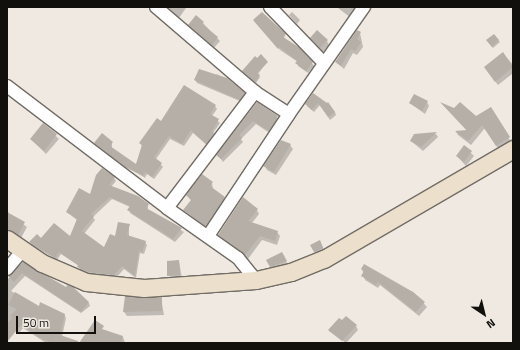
<!DOCTYPE html>
<html>
<head>
<meta charset="utf-8">
<style>
	body { margin:0 }
	#map { position:relative; width:520px; height:350px; overflow:hidden; background:#efe9e1; font-family:"Titillium Web",sans-serif }
	div>[style] { position:absolute }
	[style*='--x'] { left:calc(var(--x)*1px); top:calc(var(--y)*1px); width:calc(var(--w)*1px); rotate:calc(var(--a)*1deg) }
	.shadow>* { inset:0; background:#0003 }
	.building>* { inset:0; background:#b5afa8 }
	.roads { filter:drop-shadow(1px 0 #716c65) drop-shadow(-1px 0 #716c65) drop-shadow(0 1px #716c65) drop-shadow(0 -1px #716c65) }
	.street>* { height:12px; margin:-6px; padding:0 6px; transform-origin:6px; border-radius:6px; background:#fff }
	.secondary>* { height:17px; margin:-8.5px; padding:0 8.5px; transform-origin:8.5px; border-radius:8.5px; background:#ecdfcb }
	span { translate:-50% -50%; white-space:nowrap; text-align:center; line-height:1.15; -webkit-text-stroke:4px #efe9e1; paint-order:stroke }
	.frame { position:absolute; inset:0; border:8px solid #12100d; pointer-events:none }
	.north { position:absolute; left:464px; top:294px; width:40px; height:40px; -webkit-text-stroke:3px #efe9e1; paint-order:stroke; rotate:145deg; font-size:11px; font-weight:700; line-height:16px; text-align:center; color:#12100d }
	.north::after { content:''; display:block; margin:auto; width:14px; height:18px; background:#12100d; clip-path:polygon(50% 0,100% 100%,50% 72%,0 100%) }
	.scale { position:absolute; left:16px; top:316px; width:80px; height:18px; box-sizing:border-box; border:2px solid #12100d; border-top:0; padding-left:5px; font-size:12px; line-height:14px; white-space:nowrap; color:#12100d; -webkit-text-stroke:3px #efe9e1; paint-order:stroke }
</style>
</head>
<body>
<div id="map">
	<div class="shadow">
		<div style="clip-path:polygon(167px 7px,185px 7px,186px 8px,179px 18px)"></div>
		<div style="clip-path:polygon(357px 7px,351px 18px,338px 8px,338px 7px)"></div>
		<div style="clip-path:polygon(292px 12px,300px 20px,297px 24px,289px 15px)"></div>
		<div style="clip-path:polygon(203px 23px,220px 41px,214px 48px,189px 25px)"></div>
		<div style="clip-path:polygon(256px 23px,285px 35px,284px 39px,299px 49px,312px 63px,314px 66px,308px 73px,298px 66px,298px 62px,280px 50px)"></div>
		<div style="clip-path:polygon(360px 33px,363px 47px,357px 55px,353px 53px,344px 69px,336px 62px)"></div>
		<div style="clip-path:polygon(494px 35px,500px 42px,493px 48px,488px 42px)"></div>
		<div style="clip-path:polygon(311px 38px,327px 41px,329px 45px,323px 52px)"></div>
		<div style="clip-path:polygon(503px 53px,513px 65px,513px 84px,512px 74px,498px 85px,485px 68px)"></div>
		<div style="clip-path:polygon(267px 62px,258px 74px,260px 77px,256px 83px,245px 73px)"></div>
		<div style="clip-path:polygon(217px 74px,244px 94px,246px 97px,242px 102px,197px 83px,195px 80px,215px 77px)"></div>
		<div style="clip-path:polygon(313px 94px,335px 112px,336px 115px,330px 120px,320px 105px,314px 112px,308px 107px,306px 104px)"></div>
		<div style="clip-path:polygon(427px 102px,429px 106px,425px 114px,410px 103px)"></div>
		<div style="clip-path:polygon(257px 103px,280px 121px,271px 134px,256px 124px,241px 139px,243px 142px,223px 162px,218px 155px)"></div>
		<div style="clip-path:polygon(442px 104px,476px 117px,491px 108px,511px 142px,499px 150px,485px 128px,471px 145px,458px 135px,456px 132px,467px 131px)"></div>
		<div style="clip-path:polygon(215px 106px,217px 109px,212px 116px,220px 123px,213px 133px,215px 137px,208px 146px,193px 133px,184px 146px,170px 139px,156px 159px,163px 167px,154px 179px,147px 174px,145px 178px,95px 143px,102px 135px,112px 143px,112px 149px,136px 165px,142px 146px,140px 143px,161px 122px)"></div>
		<div style="clip-path:polygon(43px 124px,59px 139px,46px 154px,31px 139px)"></div>
		<div style="clip-path:polygon(436px 134px,438px 137px,423px 151px,411px 141px,415px 135px)"></div>
		<div style="clip-path:polygon(290px 145px,293px 149px,276px 175px,267px 170px,265px 166px)"></div>
		<div style="clip-path:polygon(464px 146px,474px 156px,466px 166px,457px 156px)"></div>
		<div style="clip-path:polygon(114px 178px,116px 181px,111px 187px,148px 205px,148px 210px,184px 232px,175px 242px,130px 213px,130px 207px,112px 199px,93px 217px,95px 220px,84px 234px,104px 249px,129px 225px,129px 237px,145px 242px,147px 245px,144px 254px,140px 253px,136px 278px,124px 269px,116px 278px,91px 275px,80px 270px,79px 266px,61px 254px,57px 260px,32px 245px,31px 242px,41px 240px,70px 238px,77px 220px,67px 212px)"></div>
		<div style="clip-path:polygon(212px 183px,213px 189px,227px 202px,208px 229px,184px 210px,192px 201px,187px 195px)"></div>
		<div style="clip-path:polygon(7px 209px,9px 214px,27px 227px,21px 238px,7px 231px)"></div>
		<div style="clip-path:polygon(257px 210px,259px 214px,252px 223px,277px 232px,280px 236px,277px 245px,262px 240px,248px 259px,219px 235px)"></div>
		<div style="clip-path:polygon(320px 241px,325px 252px,317px 256px,311px 246px)"></div>
		<div style="clip-path:polygon(283px 255px,288px 265px,273px 270px,268px 261px)"></div>
		<div style="clip-path:polygon(179px 261px,182px 279px,170px 280px,168px 262px)"></div>
		<div style="clip-path:polygon(23px 263px,67px 289px,73px 288px,89px 303px,90px 306px,81px 313px,25px 276px,11px 291px,39px 307px,64px 314px,66px 318px,62px 337px,82px 343px,46px 343px,23px 328px,19px 333px,7px 324px,7px 280px)"></div>
		<div style="clip-path:polygon(362px 269px,413px 292px,427px 307px,419px 316px,380px 285px,378px 288px,365px 280px)"></div>
		<div style="clip-path:polygon(161px 298px,164px 315px,127px 316px,124px 312px)"></div>
		<div style="clip-path:polygon(342px 321px,356px 326px,358px 330px,346px 343px,329px 331px)"></div>
		<div style="clip-path:polygon(114px 334px,123px 337px,125px 343px,111px 343px)"></div>
	</div>
	<div class="building">
		<div style="clip-path:polygon(262px 12px,286px 34px,283px 37px,300px 48px,313px 62px,306px 71px,295px 63px,297px 61px,279px 47px,278px 49px,253px 20px)"></div>
		<div style="clip-path:polygon(196px 15px,204px 22px,202px 24px,218px 37px,212px 45px,188px 25px)"></div>
		<div style="clip-path:polygon(317px 30px,328px 40px,320px 48px,310px 38px)"></div>
		<div style="clip-path:polygon(357px 30px,361px 32px,357px 39px,361px 42px,355px 51px,351px 49px,341px 66px,335px 62px)"></div>
		<div style="clip-path:polygon(494px 34px,499px 40px,492px 47px,486px 40px)"></div>
		<div style="clip-path:polygon(503px 52px,513px 67px,495px 82px,484px 67px)"></div>
		<div style="clip-path:polygon(261px 54px,268px 62px,257px 73px,260px 75px,255px 82px,242px 71px,255px 56px,257px 58px)"></div>
		<div style="clip-path:polygon(199px 69px,227px 78px,245px 93px,240px 100px,194px 80px)"></div>
		<div style="clip-path:polygon(184px 85px,216px 105px,210px 114px,219px 119px,212px 131px,214px 133px,206px 144px,191px 130px,182px 144px,169px 136px,154px 157px,162px 163px,152px 177px,145px 172px,143px 176px,125px 167px,94px 143px,102px 133px,113px 142px,110px 146px,136px 164px,142px 145px,139px 143px,157px 118px,161px 121px)"></div>
		<div style="clip-path:polygon(313px 93px,327px 103px,328px 102px,335px 112px,328px 117px,318px 103px,312px 110px,305px 104px)"></div>
		<div style="clip-path:polygon(414px 94px,428px 101px,422px 111px,409px 103px)"></div>
		<div style="clip-path:polygon(257px 102px,278px 116px,275px 122px,269px 131px,253px 121px,239px 135px,242px 138px,221px 159px,216px 155px)"></div>
		<div style="clip-path:polygon(440px 102px,454px 108px,460px 102px,476px 116px,491px 107px,510px 137px,496px 146px,482px 125px,468px 141px,455px 131px,467px 130px)"></div>
		<div style="clip-path:polygon(43px 123px,57px 134px,44px 151px,30px 139px)"></div>
		<div style="clip-path:polygon(437px 132px,421px 147px,410px 141px,414px 134px)"></div>
		<div style="clip-path:polygon(281px 140px,291px 144px,274px 172px,263px 166px)"></div>
		<div style="clip-path:polygon(464px 145px,472px 151px,464px 162px,456px 156px)"></div>
		<div style="clip-path:polygon(102px 168px,115px 177px,109px 185px,138px 196px,149px 204px,146px 208px,182px 228px,173px 239px,127px 210px,130px 206px,110px 197px,91px 214px,94px 216px,82px 231px,104px 247px,110px 234px,115px 236px,118px 222px,130px 224px,127px 235px,146px 241px,142px 252px,139px 250px,135px 276px,122px 266px,114px 275px,89px 272px,77px 267px,78px 265px,59px 252px,55px 258px,29px 242px,37px 234px,41px 238px,54px 223px,70px 236px,77px 219px,66px 212px,79px 188px,90px 194px,96px 175px)"></div>
		<div style="clip-path:polygon(202px 174px,213px 182px,210px 186px,225px 197px,206px 226px,183px 210px,191px 200px,186px 195px)"></div>
		<div style="clip-path:polygon(243px 197px,258px 209px,248px 221px,278px 231px,275px 241px,260px 236px,245px 255px,218px 235px)"></div>
		<div style="clip-path:polygon(7px 212px,25px 222px,18px 235px,7px 229px)"></div>
		<div style="clip-path:polygon(320px 240px,323px 248px,314px 252px,310px 245px)"></div>
		<div style="clip-path:polygon(282px 252px,287px 261px,270px 267px,266px 260px)"></div>
		<div style="clip-path:polygon(179px 260px,180px 275px,167px 276px,167px 261px)"></div>
		<div style="clip-path:polygon(23px 262px,66px 287px,67px 285px,73px 287px,89px 302px,81px 312px,22px 273px,14px 282px,8px 276px)"></div>
		<div style="clip-path:polygon(364px 264px,413px 292px,425px 302px,416px 312px,378px 282px,376px 285px,361px 276px,364px 271px,361px 269px)"></div>
		<div style="clip-path:polygon(15px 292px,39px 306px,40px 302px,65px 314px,60px 335px,78px 341px,78px 343px,53px 343px,40px 338px,21px 325px,7px 342px,7px 324px,12px 318px,10px 316px,17px 309px,8px 305px)"></div>
		<div style="clip-path:polygon(125px 296px,162px 297px,162px 311px,123px 312px)"></div>
		<div style="clip-path:polygon(346px 316px,357px 325px,342px 341px,328px 330px,339px 318px,342px 320px)"></div>
		<div style="clip-path:polygon(95px 320px,104px 326px,102px 329px,123px 336px,121px 343px,79px 343px)"></div>
	</div>
	<div class="roads">
		<div class="street">
			<div style="--x:156;--y:7;--w:130;--a:40.6"></div>
			<div style="--x:255;--y:92;--w:40;--a:32.9"></div>
			<div style="--x:270;--y:7;--w:78;--a:46"></div>
			<div style="--x:7;--y:86;--w:201;--a:37.3"></div>
			<div style="--x:167;--y:208;--w:87;--a:35.2"></div>
			<div style="--x:238;--y:258;--w:28;--a:51"></div>
			<div style="--x:167;--y:208;--w:146;--a:-52.8"></div>
			<div style="--x:208;--y:236;--w:146;--a:-56.4"></div>
			<div style="--x:289;--y:114;--w:131;--a:-55"></div>
			<div style="--x:7;--y:269;--w:25;--a:-50"></div>
		</div>
		<div class="secondary">
			<div style="--x:7;--y:239;--w:42;--a:34.4"></div>
			<div style="--x:42;--y:263;--w:48;--a:23.4"></div>
			<div style="--x:86;--y:282;--w:58;--a:5.9"></div>
			<div style="--x:144;--y:288;--w:112;--a:-4.1"></div>
			<div style="--x:256;--y:280;--w:36;--a:-13"></div>
			<div style="--x:291;--y:272;--w:35;--a:-22"></div>
			<div style="--x:324;--y:259;--w:219;--a:-30.2"></div>
		</div>
	</div>
	<div class="frame"></div>
	<div class="north">N</div>
	<div class="scale">50 m</div>
</div>
</body>
</html>
